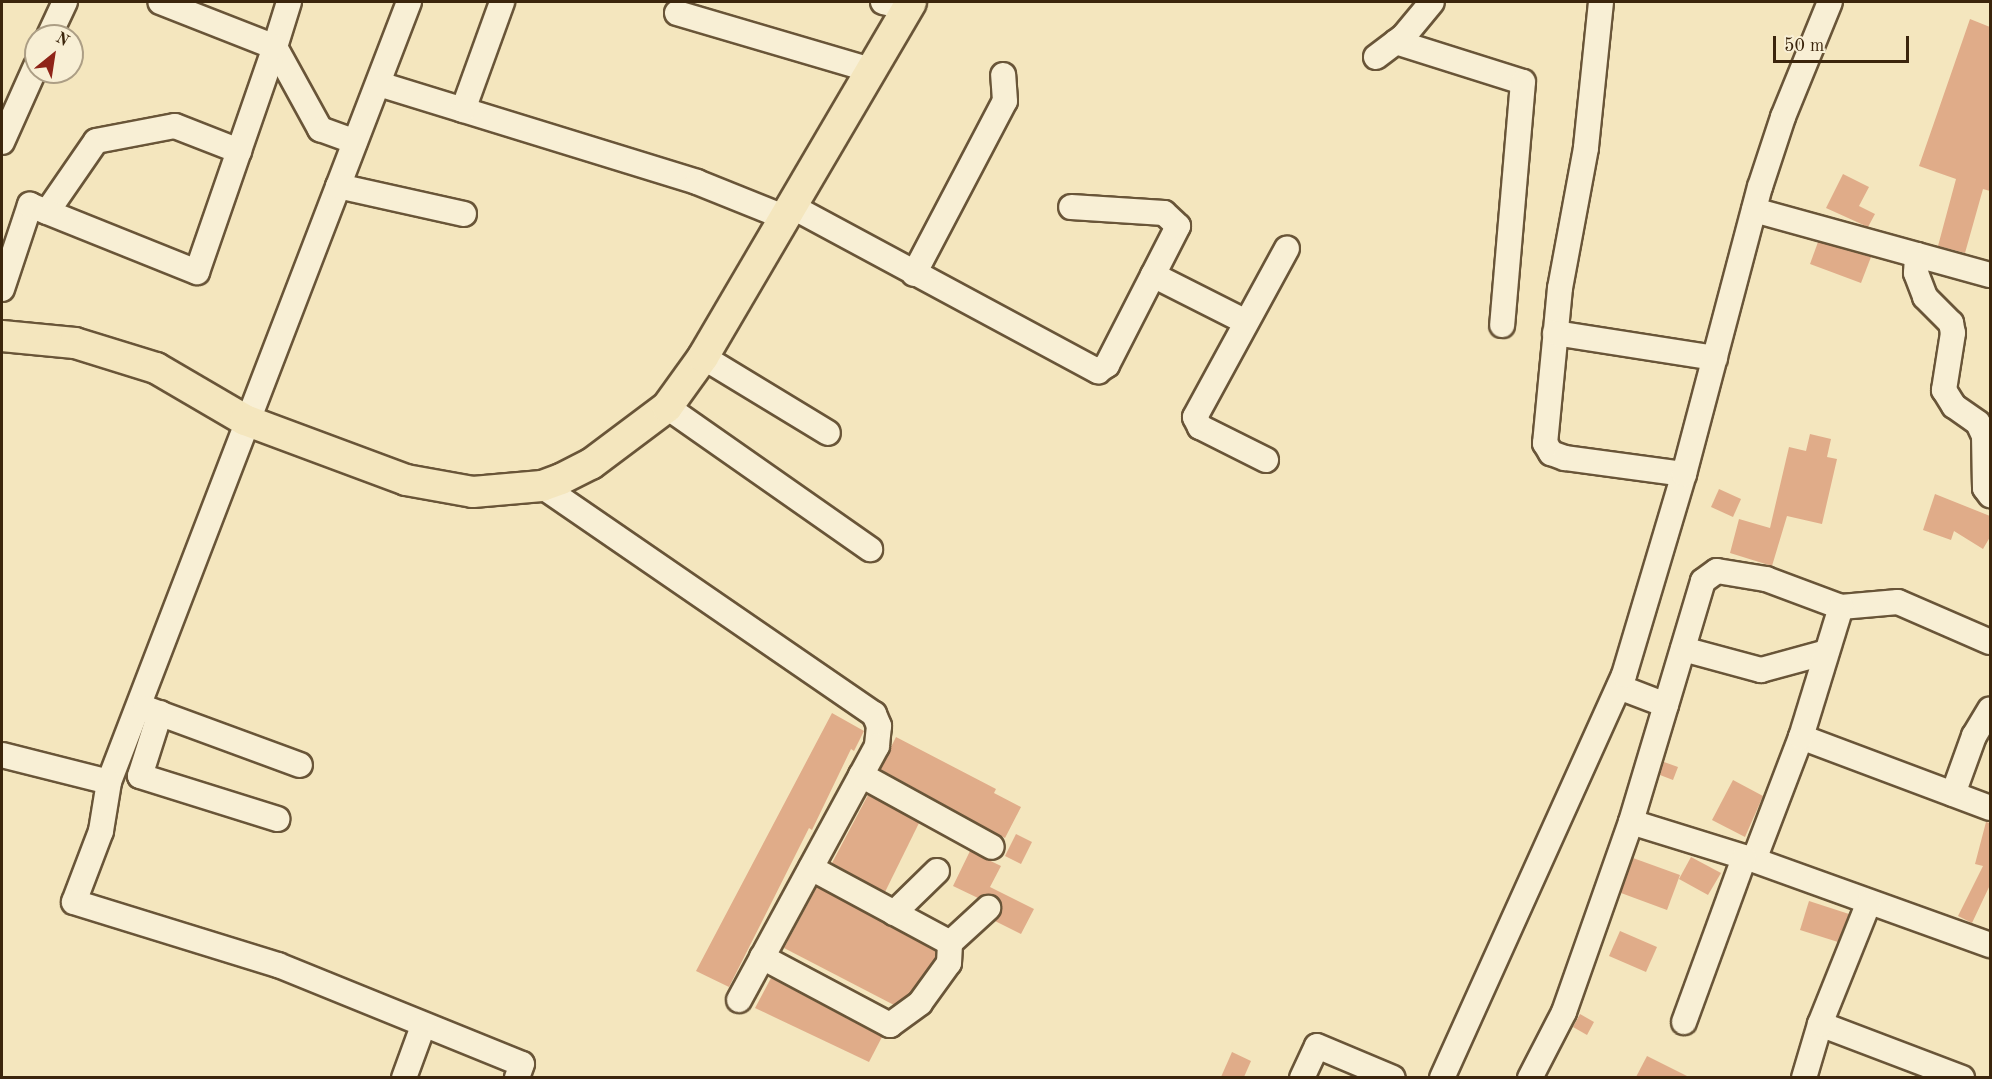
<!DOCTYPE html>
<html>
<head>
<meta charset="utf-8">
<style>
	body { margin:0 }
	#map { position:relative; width:1992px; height:1079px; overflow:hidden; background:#f4e6be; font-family:"Old Standard TT",serif }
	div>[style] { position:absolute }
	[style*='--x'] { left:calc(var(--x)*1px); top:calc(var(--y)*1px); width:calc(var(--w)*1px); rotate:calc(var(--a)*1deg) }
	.building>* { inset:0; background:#e0ac89 }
	.roads { filter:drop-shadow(2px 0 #695538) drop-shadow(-2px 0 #695538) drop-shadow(0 2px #695538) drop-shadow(0 -2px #695538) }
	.minor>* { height:24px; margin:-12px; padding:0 12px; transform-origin:12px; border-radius:12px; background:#f8efd5 }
	.major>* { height:30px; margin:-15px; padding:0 15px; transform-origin:15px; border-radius:15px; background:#f4e6be }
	span { translate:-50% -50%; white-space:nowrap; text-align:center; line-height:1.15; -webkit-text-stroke:4.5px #f8efd5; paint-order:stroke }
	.frame { position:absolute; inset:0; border:3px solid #3b250c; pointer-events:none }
	.north { position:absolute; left:24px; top:24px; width:60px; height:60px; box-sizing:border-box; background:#f8efd5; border:2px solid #ac9e85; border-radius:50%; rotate:30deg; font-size:16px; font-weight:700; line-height:24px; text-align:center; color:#3b250c }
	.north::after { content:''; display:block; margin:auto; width:21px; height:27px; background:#8f2418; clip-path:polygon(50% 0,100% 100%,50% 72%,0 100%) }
	.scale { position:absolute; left:1773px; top:36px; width:136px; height:27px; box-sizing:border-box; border:3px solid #3b250c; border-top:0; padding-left:8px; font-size:18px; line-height:21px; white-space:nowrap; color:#3b250c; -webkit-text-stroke:4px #f8efd5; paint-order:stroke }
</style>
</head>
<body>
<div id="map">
	<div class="building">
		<div style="clip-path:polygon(1970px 19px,1990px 27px,1990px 191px,1983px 189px,1965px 253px,1938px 246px,1956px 179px,1919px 166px)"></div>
		<div style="clip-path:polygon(1843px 174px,1869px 187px,1859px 206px,1875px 214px,1868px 227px,1826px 208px)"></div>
		<div style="clip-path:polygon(1818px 242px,1871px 257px,1861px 283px,1810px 264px)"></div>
		<div style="clip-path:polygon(1810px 434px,1831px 439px,1827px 457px,1837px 459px,1822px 524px,1787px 516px,1772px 566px,1730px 553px,1739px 519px,1770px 528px,1789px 447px,1806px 451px)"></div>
		<div style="clip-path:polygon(1719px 489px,1741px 499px,1733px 517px,1711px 507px)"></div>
		<div style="clip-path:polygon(1935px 494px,1990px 516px,1990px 537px,1983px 549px,1954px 531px,1951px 540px,1923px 530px)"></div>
		<div style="clip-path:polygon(832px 713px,864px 731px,854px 751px,851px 749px,812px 830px,809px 828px,729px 987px,696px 971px)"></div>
		<div style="clip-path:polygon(896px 737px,996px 789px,994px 793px,1021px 807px,1005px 838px,880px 769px)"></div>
		<div style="clip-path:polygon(1664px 762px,1678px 767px,1673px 780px,1660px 775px)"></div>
		<div style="clip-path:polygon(1733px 780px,1763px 796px,1745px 837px,1712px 820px)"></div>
		<div style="clip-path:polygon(868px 795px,919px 823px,885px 892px,832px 863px)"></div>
		<div style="clip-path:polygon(1986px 822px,1990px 823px,1990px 885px,1972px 923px,1958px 916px,1983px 866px,1975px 864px)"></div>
		<div style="clip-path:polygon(1016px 834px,1032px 842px,1021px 864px,1005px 856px)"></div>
		<div style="clip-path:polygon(970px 851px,1001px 866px,990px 887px,1034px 909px,1021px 934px,995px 921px,1002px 912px,998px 898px,985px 894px,978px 898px,953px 886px)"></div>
		<div style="clip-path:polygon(1691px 857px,1721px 873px,1708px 895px,1679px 879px)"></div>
		<div style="clip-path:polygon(1633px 858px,1680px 875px,1667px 910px,1621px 893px)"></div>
		<div style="clip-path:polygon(817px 887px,935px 951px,935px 958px,910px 993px,894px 1005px,784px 948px)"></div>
		<div style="clip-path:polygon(1809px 901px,1849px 914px,1838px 942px,1800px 930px)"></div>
		<div style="clip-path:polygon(1620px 931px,1657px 947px,1646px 972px,1609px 956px)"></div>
		<div style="clip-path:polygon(771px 978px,882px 1037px,869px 1062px,755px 1008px)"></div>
		<div style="clip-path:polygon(1580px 1014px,1594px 1022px,1587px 1035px,1573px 1027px)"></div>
		<div style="clip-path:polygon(1232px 1052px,1251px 1061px,1244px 1077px,1221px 1077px)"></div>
		<div style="clip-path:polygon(1647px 1056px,1689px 1077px,1636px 1077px)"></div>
	</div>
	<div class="roads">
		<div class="minor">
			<div style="--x:289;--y:2;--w:47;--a:107.3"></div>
			<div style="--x:275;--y:47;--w:94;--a:61.2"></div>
			<div style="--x:320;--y:129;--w:37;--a:20"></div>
			<div style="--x:409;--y:2;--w:836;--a:111.04"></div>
			<div style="--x:109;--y:782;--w:50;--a:99.3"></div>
			<div style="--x:101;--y:831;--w:76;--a:110.8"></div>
			<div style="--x:74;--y:902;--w:214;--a:17.2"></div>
			<div style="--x:278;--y:965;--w:263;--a:22.1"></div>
			<div style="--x:522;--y:1064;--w:15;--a:110"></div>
			<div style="--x:883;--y:2;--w:26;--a:13"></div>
			<div style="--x:1601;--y:2;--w:147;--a:95.9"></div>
			<div style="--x:1586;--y:148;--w:142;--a:100.5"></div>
			<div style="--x:1560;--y:288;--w:156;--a:95.5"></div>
			<div style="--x:1545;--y:443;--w:12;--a:59"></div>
			<div style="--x:1551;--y:453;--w:15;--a:20"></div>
			<div style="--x:1565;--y:458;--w:120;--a:7.7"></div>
			<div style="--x:677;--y:13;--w:202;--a:16.4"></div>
			<div style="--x:49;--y:36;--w:38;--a:-65"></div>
			<div style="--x:1396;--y:42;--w:133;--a:17.5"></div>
			<div style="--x:1523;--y:82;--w:244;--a:94.9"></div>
			<div style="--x:1376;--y:57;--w:34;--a:-37"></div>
			<div style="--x:1403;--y:37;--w:45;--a:-50.4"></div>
			<div style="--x:379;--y:84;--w:333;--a:17.1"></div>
			<div style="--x:697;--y:182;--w:94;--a:21.9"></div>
			<div style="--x:463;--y:110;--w:115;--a:-70.1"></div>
			<div style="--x:2;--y:142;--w:83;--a:-65.9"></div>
			<div style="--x:338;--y:186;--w:129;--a:12.5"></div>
			<div style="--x:791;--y:206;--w:349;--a:28.3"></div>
			<div style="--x:1098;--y:371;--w:11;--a:-34"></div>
			<div style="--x:1107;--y:365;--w:156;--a:-62.9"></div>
			<div style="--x:1178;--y:226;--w:19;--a:-137"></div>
			<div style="--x:1164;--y:213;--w:93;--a:-176.3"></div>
			<div style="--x:1754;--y:210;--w:245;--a:15.4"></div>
			<div style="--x:47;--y:212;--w:86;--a:-55.4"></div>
			<div style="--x:96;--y:141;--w:80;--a:-10.8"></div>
			<div style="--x:175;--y:126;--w:69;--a:21.3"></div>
			<div style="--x:1917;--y:255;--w:18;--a:93"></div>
			<div style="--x:1916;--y:273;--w:26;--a:69"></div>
			<div style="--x:1925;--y:297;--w:37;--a:45"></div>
			<div style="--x:1951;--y:323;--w:10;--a:79"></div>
			<div style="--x:1953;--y:333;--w:58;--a:99"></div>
			<div style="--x:1944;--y:390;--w:19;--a:58"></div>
			<div style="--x:1954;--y:406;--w:29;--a:35"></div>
			<div style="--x:1978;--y:423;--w:14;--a:65"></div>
			<div style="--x:1984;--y:436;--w:52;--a:88.9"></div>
			<div style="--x:1985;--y:488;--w:9;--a:54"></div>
			<div style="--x:914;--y:274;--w:195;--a:-62.3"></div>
			<div style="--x:1005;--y:101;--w:26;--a:-94"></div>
			<div style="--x:1153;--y:275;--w:102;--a:26.8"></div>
			<div style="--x:2;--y:289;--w:89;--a:-71.6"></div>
			<div style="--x:30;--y:205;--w:180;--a:21.9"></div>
			<div style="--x:197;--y:272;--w:238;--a:-70.9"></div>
			<div style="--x:275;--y:47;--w:123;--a:-158.6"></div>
			<div style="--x:1555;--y:333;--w:162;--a:8.9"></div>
			<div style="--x:703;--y:357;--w:146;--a:31.3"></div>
			<div style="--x:667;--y:407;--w:248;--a:35"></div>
			<div style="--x:1266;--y:460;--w:74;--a:-153.4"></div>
			<div style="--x:1200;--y:427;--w:11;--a:-117"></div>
			<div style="--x:1195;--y:417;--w:192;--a:-61.4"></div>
			<div style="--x:542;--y:486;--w:403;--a:34.5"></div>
			<div style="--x:874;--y:714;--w:13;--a:67"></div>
			<div style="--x:879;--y:726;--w:20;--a:96"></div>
			<div style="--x:877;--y:746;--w:289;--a:118.5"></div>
			<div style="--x:1683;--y:649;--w:81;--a:15.1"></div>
			<div style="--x:1761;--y:670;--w:68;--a:-15.3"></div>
			<div style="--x:1619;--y:687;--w:50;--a:21"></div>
			<div style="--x:1666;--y:705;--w:122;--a:106.7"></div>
			<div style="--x:1631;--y:822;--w:129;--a:17.2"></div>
			<div style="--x:1754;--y:860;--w:251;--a:19.8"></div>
			<div style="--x:1666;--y:705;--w:129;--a:-73.4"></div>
			<div style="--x:1703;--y:581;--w:17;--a:-36"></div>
			<div style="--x:1717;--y:571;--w:50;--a:9.3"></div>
			<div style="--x:1766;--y:579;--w:80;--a:20.5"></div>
			<div style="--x:1841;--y:607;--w:57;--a:-5"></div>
			<div style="--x:1898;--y:602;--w:100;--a:23.5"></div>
			<div style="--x:145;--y:708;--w:165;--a:20.2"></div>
			<div style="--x:160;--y:713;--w:66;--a:107.6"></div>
			<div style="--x:140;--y:776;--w:144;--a:17.4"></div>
			<div style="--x:1801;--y:737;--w:202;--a:20.6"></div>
			<div style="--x:2;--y:755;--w:110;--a:14.2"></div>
			<div style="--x:861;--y:775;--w:149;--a:28.8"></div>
			<div style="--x:1953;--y:794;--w:62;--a:-70.1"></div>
			<div style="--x:1974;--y:736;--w:31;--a:-59"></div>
			<div style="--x:1754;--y:860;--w:132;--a:-69.1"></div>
			<div style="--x:1801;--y:737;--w:136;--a:-72.9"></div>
			<div style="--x:811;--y:868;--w:158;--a:28.3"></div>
			<div style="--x:894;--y:913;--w:60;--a:-44.3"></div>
			<div style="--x:762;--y:957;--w:145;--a:28"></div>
			<div style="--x:890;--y:1025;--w:37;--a:-36"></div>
			<div style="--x:920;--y:1003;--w:49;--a:-54.1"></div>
			<div style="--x:949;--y:963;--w:20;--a:-87"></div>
			<div style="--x:950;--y:943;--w:52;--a:-42.6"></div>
			<div style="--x:1684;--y:1022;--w:175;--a:-69.9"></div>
			<div style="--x:1820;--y:1024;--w:152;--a:20.8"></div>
			<div style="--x:404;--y:1078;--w:55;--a:-69.9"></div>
			<div style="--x:1302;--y:1078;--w:35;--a:-65"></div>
			<div style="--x:1317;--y:1046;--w:82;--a:22.8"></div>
			<div style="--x:1442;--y:1078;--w:442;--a:-65.7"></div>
			<div style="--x:1624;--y:675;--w:210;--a:-73.4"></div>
			<div style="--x:1684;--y:474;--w:297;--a:-75.2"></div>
			<div style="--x:1760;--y:187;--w:74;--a:-71.8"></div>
			<div style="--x:1783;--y:117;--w:124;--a:-67.8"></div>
			<div style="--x:1530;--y:1078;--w:74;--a:-62.7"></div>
			<div style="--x:1564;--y:1012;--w:201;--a:-70.6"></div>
			<div style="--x:1804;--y:1078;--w:56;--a:-73.5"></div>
			<div style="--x:1820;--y:1024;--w:131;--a:-68.1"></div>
		</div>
		<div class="major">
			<div style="--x:2;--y:336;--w:73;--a:5.5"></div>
			<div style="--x:75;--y:343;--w:85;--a:17.2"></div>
			<div style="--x:156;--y:368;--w:103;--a:30.3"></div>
			<div style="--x:245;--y:420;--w:172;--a:20.4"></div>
			<div style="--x:406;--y:480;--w:68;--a:10.2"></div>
			<div style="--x:473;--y:492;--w:69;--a:-5"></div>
			<div style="--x:542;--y:486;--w:20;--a:-20"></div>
			<div style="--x:561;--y:479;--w:34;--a:-27"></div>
			<div style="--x:591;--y:464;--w:95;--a:-36.9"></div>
			<div style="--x:667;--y:407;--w:62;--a:-54.2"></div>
			<div style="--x:703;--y:357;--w:411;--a:-59.6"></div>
		</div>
	</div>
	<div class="frame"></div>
	<div class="north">N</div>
	<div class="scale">50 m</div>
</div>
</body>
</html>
